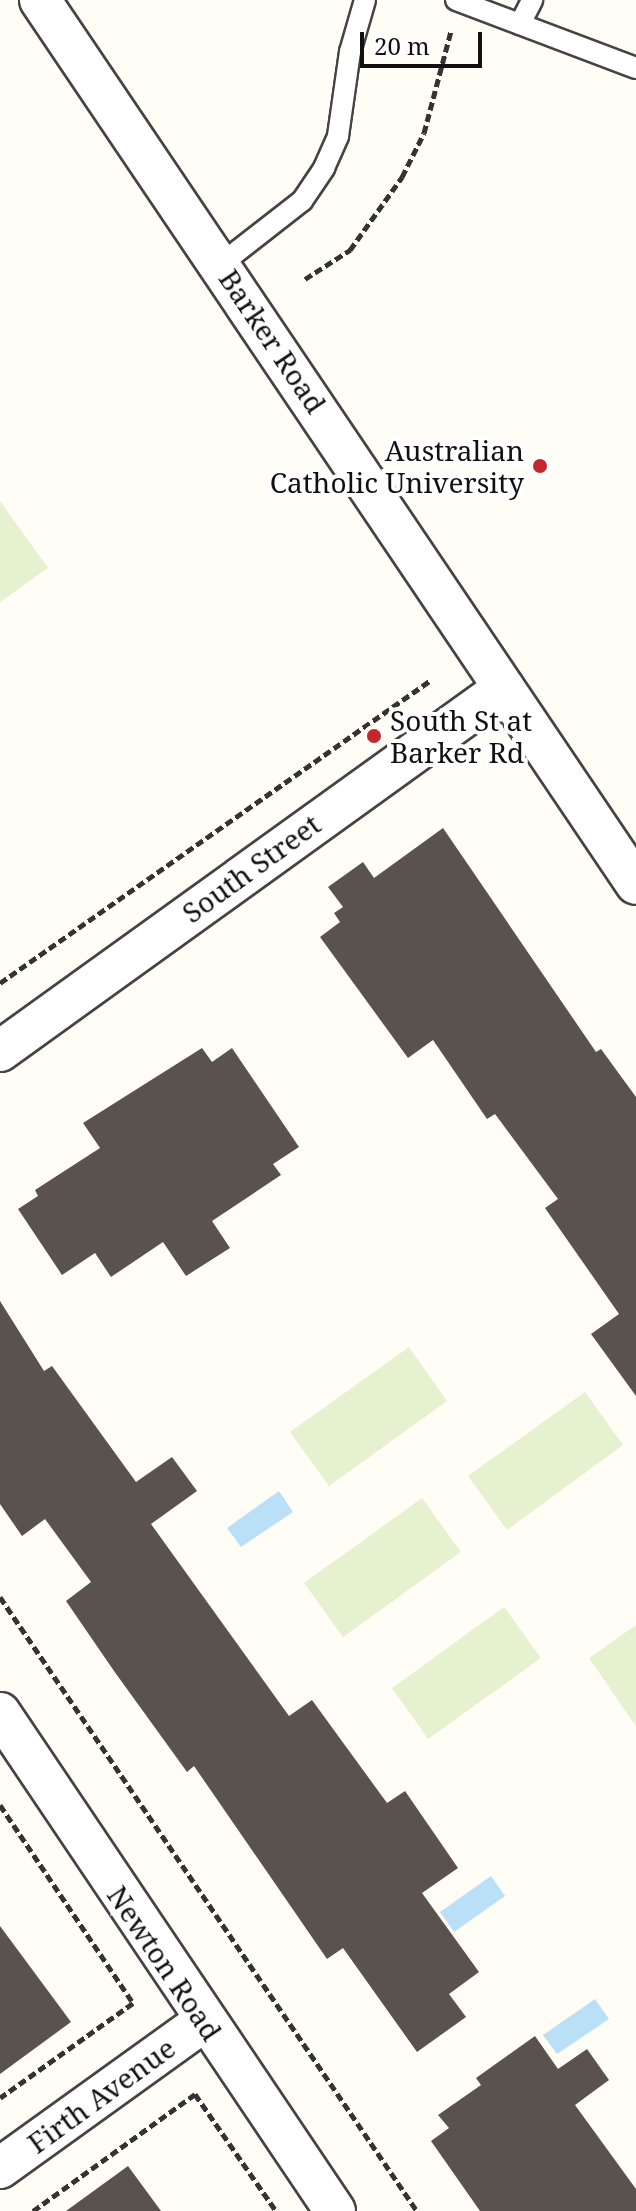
<!DOCTYPE html>
<html>
<head>
<meta charset="utf-8">
<style>
	body { margin:0 }
	#map { position:relative; width:636px; height:2211px; overflow:hidden; background:#fffdf5; font-family:"Noto Serif",serif }
	div>[style] { position:absolute }
	[style*='--x'] { left:calc(var(--x)*1px); top:calc(var(--y)*1px); width:calc(var(--w)*1px); rotate:calc(var(--a)*1deg) }
	.pitch>* { inset:0; background:#e6f2cf }
	.water>* { inset:0; background:#b9e0f7 }
	.building>* { inset:0; background:#5a524d }
	.path>* { height:5px; margin-top:-2.5px; transform-origin:0; background:repeating-linear-gradient(90deg,#333 0 8px,transparent 0 12px) }
	.roads { filter:drop-shadow(2px 0 #444) drop-shadow(-2px 0 #444) drop-shadow(0 2px #444) drop-shadow(0 -2px #444) }
	.lane>* { height:20px; margin:-10px; padding:0 10px; transform-origin:10px; border-radius:10px; background:#fff }
	.street>* { height:40px; margin:-20px; padding:0 20px; transform-origin:20px; border-radius:20px; background:#fff }
	.dots>* { width:22px; height:22px; translate:-50% -50%; box-sizing:border-box; border:4px solid #fff; border-radius:50% }
	span { translate:-50% -50%; white-space:nowrap; text-align:center; line-height:1.15; -webkit-text-stroke:8px #fff; paint-order:stroke }
	.street-label { font-size:28px; color:#111 }
	.poi-label { font-size:28px; color:#111 }
	.right { translate:-100% -50%; text-align:right }
	.left { translate:0 -50%; text-align:left }
	.scale { position:absolute; left:360px; top:32px; width:122px; height:36px; box-sizing:border-box; border:4px solid #111; border-top:0; padding-left:10px; font-size:24px; line-height:28px; white-space:nowrap; color:#111; -webkit-text-stroke:6px #fff; paint-order:stroke }
</style>
</head>
<body>
<div id="map">
	<div class="pitch">
		<div style="clip-path:polygon(0 501px,48px 568px,0 602px)"></div>
		<div style="clip-path:polygon(409px 1347px,447px 1401px,329px 1486px,290px 1432px)"></div>
		<div style="clip-path:polygon(585px 1392px,623px 1445px,507px 1530px,468px 1476px)"></div>
		<div style="clip-path:polygon(422px 1498px,461px 1552px,343px 1637px,304px 1583px)"></div>
		<div style="clip-path:polygon(504px 1607px,541px 1658px,428px 1739px,392px 1688px)"></div>
		<div style="clip-path:polygon(636px 1625px,636px 1725px,635px 1725px,589px 1658px)"></div>
	</div>
	<div class="water">
		<div style="clip-path:polygon(279px 1491px,293px 1512px,241px 1547px,227px 1528px)"></div>
		<div style="clip-path:polygon(491px 1876px,505px 1896px,454px 1932px,440px 1912px)"></div>
		<div style="clip-path:polygon(595px 1999px,609px 2019px,557px 2054px,543px 2035px)"></div>
	</div>
	<div class="building">
		<div style="clip-path:polygon(443px 828px,596px 1052px,601px 1049px,636px 1097px,636px 1396px,591px 1334px,619px 1314px,545px 1208px,558px 1199px,495px 1114px,487px 1119px,433px 1040px,408px 1058px,320px 937px,340px 922px,334px 913px,343px 907px,328px 887px,363px 862px,374px 878px)"></div>
		<div style="clip-path:polygon(202px 1048px,212px 1062px,232px 1048px,299px 1147px,273px 1164px,281px 1175px,212px 1221px,230px 1248px,186px 1276px,163px 1242px,111px 1277px,95px 1253px,62px 1275px,18px 1209px,38px 1196px,35px 1190px,100px 1148px,83px 1123px)"></div>
		<div style="clip-path:polygon(0 1301px,44px 1371px,52px 1366px,136px 1482px,172px 1457px,197px 1491px,151px 1524px,289px 1716px,312px 1700px,387px 1803px,405px 1791px,458px 1868px,422px 1893px,479px 1972px,449px 1994px,466px 2017px,417px 2052px,343px 1948px,327px 1959px,194px 1766px,187px 1772px,114px 1671px,66px 1601px,91px 1582px,45px 1519px,22px 1536px,0 1504px)"></div>
		<div style="clip-path:polygon(0 1926px,71px 2022px,0 2074px)"></div>
		<div style="clip-path:polygon(535px 2036px,558px 2069px,587px 2049px,609px 2080px,575px 2105px,636px 2189px,636px 2211px,480px 2211px,431px 2141px,449px 2128px,438px 2115px,481px 2085px,476px 2078px)"></div>
		<div style="clip-path:polygon(128px 2166px,161px 2211px,66px 2211px)"></div>
	</div>
	<div class="path">
		<div style="--x:305;--y:279;--w:54;--a:-32.8"></div>
		<div style="--x:350;--y:250;--w:90;--a:-54.5"></div>
		<div style="--x:402;--y:177;--w:49;--a:-63.4"></div>
		<div style="--x:424;--y:133;--w:106;--a:-75.2"></div>
		<div style="--x:0;--y:983;--w:527;--a:-35.11"></div>
		<div style="--x:0;--y:1597;--w:742;--a:55.82"></div>
		<div style="--x:0;--y:1805;--w:239;--a:56.1"></div>
		<div style="--x:133;--y:2003;--w:163;--a:144.5"></div>
		<div style="--x:33;--y:2211;--w:200;--a:-35.8"></div>
		<div style="--x:195;--y:2094;--w:142;--a:55.3"></div>
	</div>
	<div class="roads">
		<div class="lane">
			<div style="--x:456;--y:0;--w:192;--a:20.7"></div>
			<div style="--x:520;--y:24;--w:27;--a:-63"></div>
			<div style="--x:221;--y:264;--w:103;--a:-37.9"></div>
			<div style="--x:302;--y:201;--w:40;--a:-56"></div>
			<div style="--x:324;--y:168;--w:35;--a:-66"></div>
			<div style="--x:338;--y:136;--w:85;--a:-81.9"></div>
			<div style="--x:350;--y:52;--w:54;--a:-73.9"></div>
		</div>
		<div class="street">
			<div style="--x:40;--y:0;--w:1066;--a:56.01"></div>
			<div style="--x:0;--y:1051;--w:621;--a:-35.76"></div>
			<div style="--x:0;--y:1713;--w:600;--a:56.07"></div>
			<div style="--x:0;--y:2168;--w:250;--a:-35.7"></div>
		</div>
	</div>
	<div class="dots">
		<div style="left:540px;top:466px;background:#c4262e"></div>
		<div style="left:374px;top:736px;background:#c4262e"></div>
	</div>
	<div class="street-label">
		<span style="left:273px;top:341px;rotate:56deg">Barker Road</span>
		<span style="left:251px;top:868px;rotate:-36deg">South Street</span>
		<span style="left:165px;top:1963px;rotate:56deg">Newton Road</span>
		<span style="left:101px;top:2095px;rotate:-36deg">Firth Avenue</span>
	</div>
	<div class="poi-label">
		<span class="right" style="left:524px;top:466px">Australian<br>Catholic University</span>
		<span class="left" style="left:390px;top:736px">South St at<br>Barker Rd</span>
	</div>
	<div class="scale">20 m</div>
</div>
</body>
</html>
